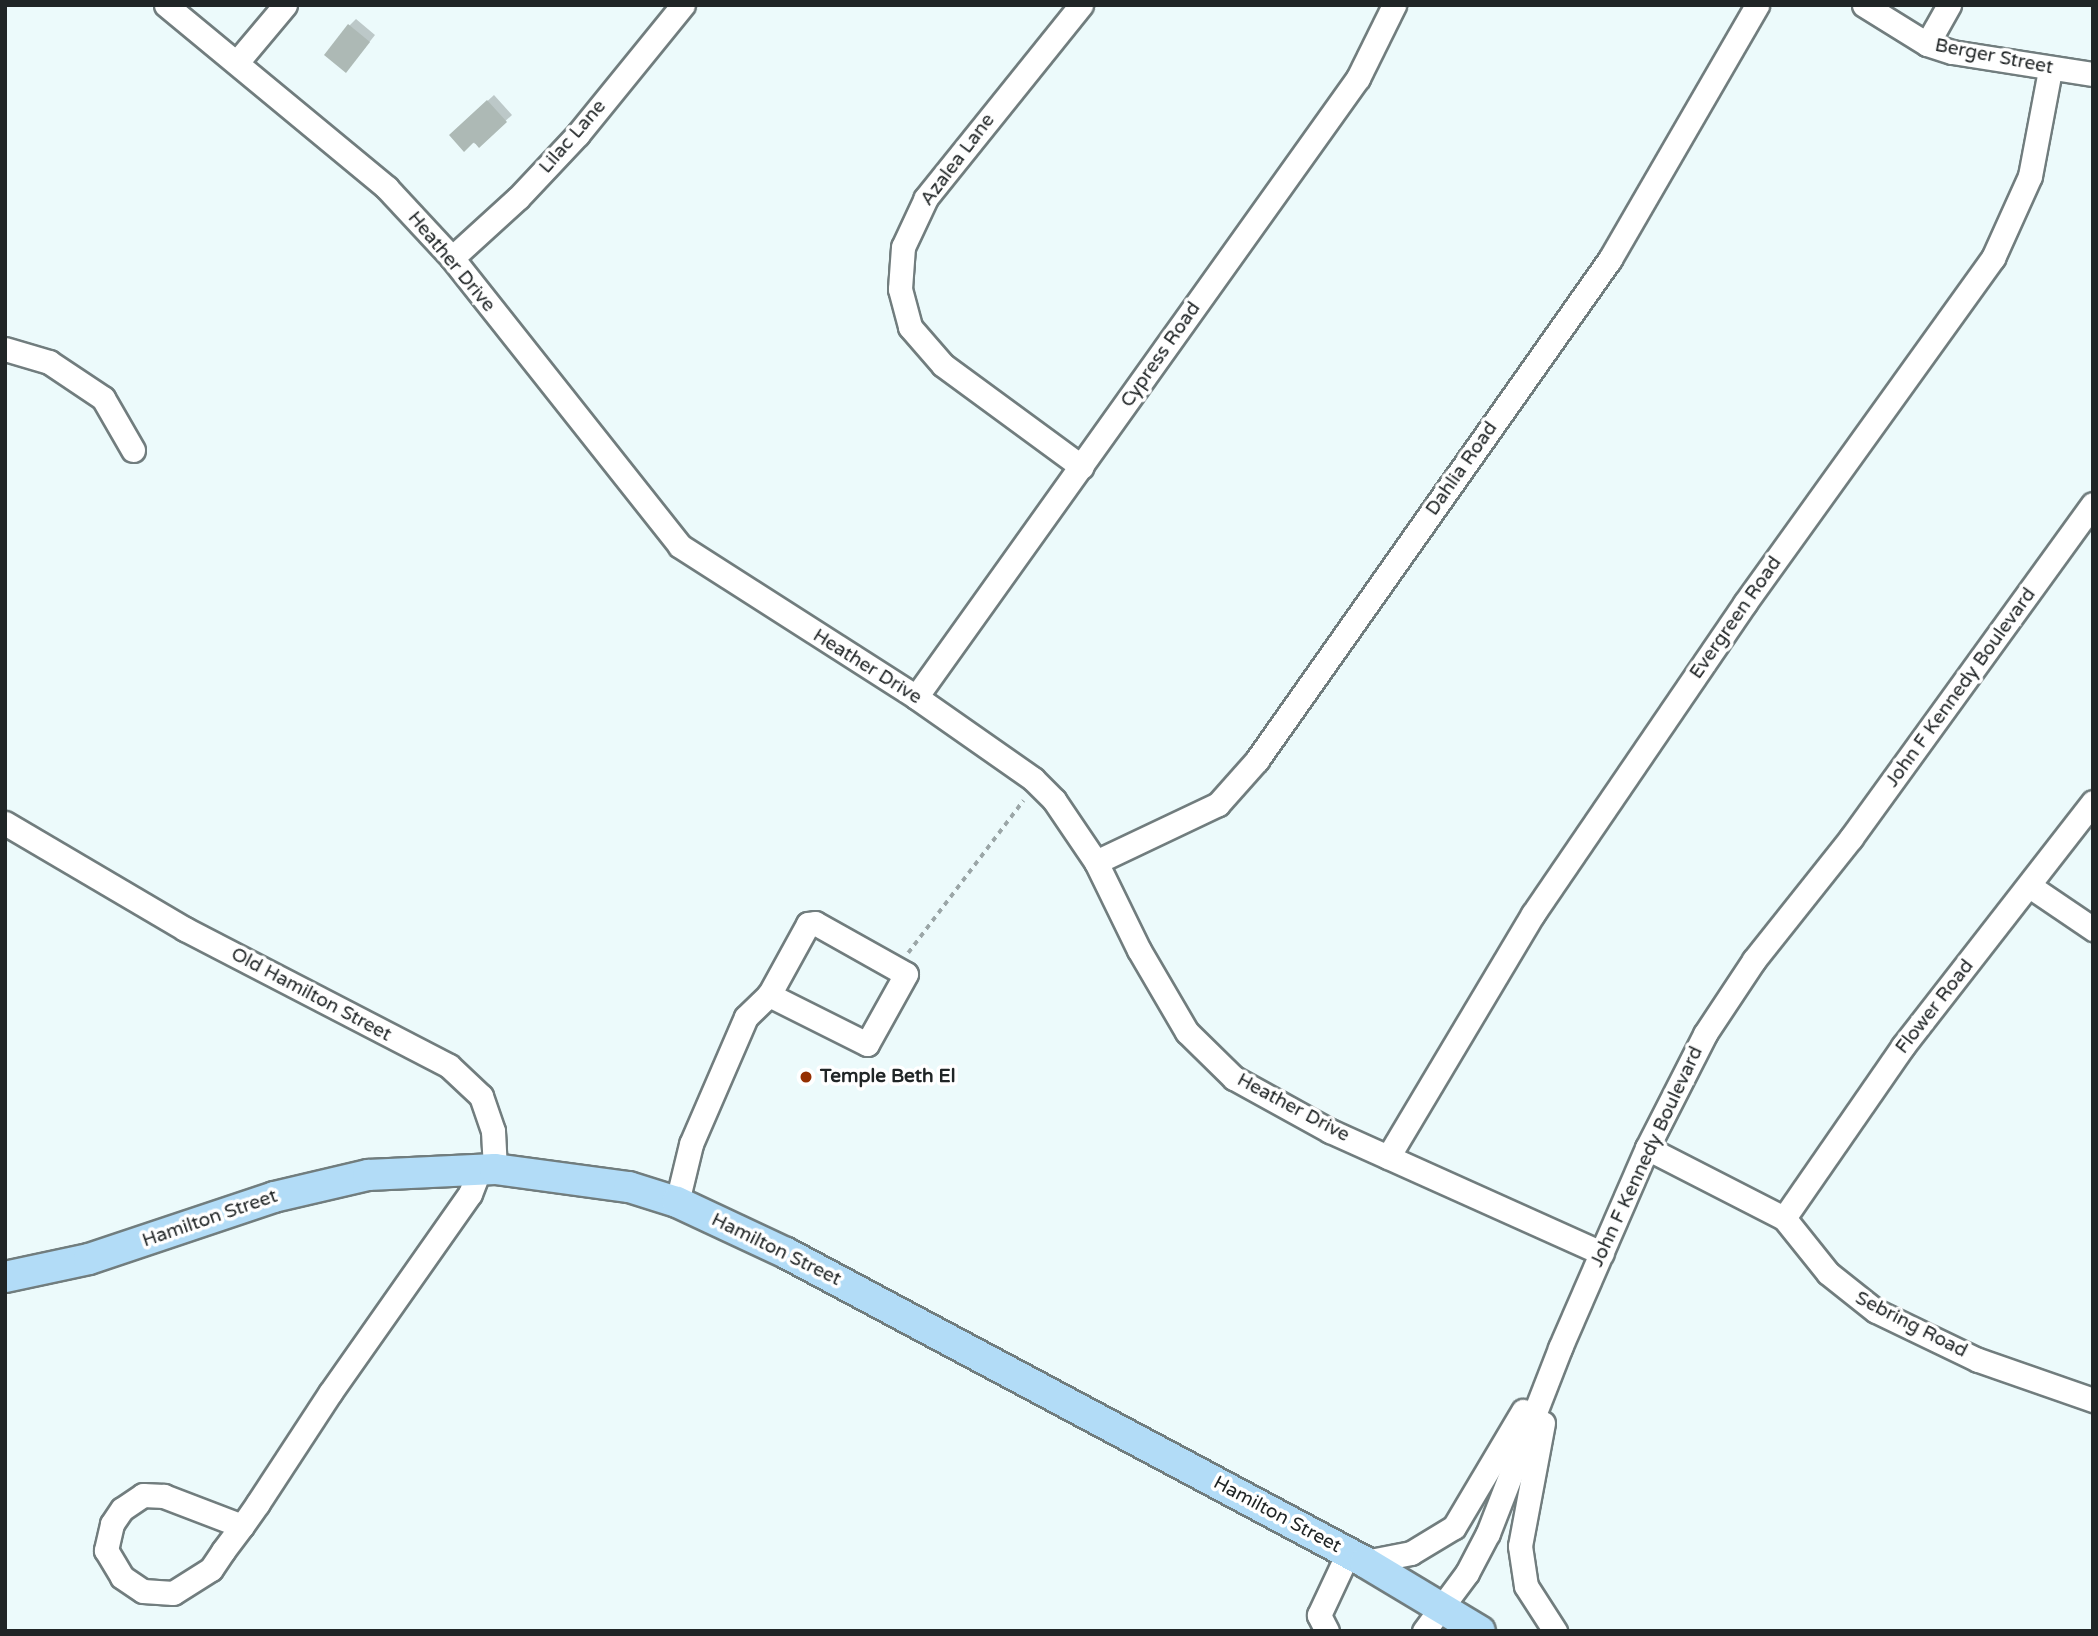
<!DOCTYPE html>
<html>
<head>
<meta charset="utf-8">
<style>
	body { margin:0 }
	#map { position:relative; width:2098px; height:1636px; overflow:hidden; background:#ecfafb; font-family:"Varela Round",sans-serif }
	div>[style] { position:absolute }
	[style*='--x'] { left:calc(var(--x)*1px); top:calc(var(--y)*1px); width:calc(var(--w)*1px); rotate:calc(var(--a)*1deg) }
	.shadow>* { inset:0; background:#0003 }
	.building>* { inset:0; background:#adb9b5 }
	.path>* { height:3.5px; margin-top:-1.75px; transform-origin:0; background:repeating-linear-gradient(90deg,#9ba6a7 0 5px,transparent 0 10px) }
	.roads { filter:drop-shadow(2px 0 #717d7e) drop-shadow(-2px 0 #717d7e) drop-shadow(0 2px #717d7e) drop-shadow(0 -2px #717d7e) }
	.minor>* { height:23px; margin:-11.5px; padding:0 11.5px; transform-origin:11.5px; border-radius:11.5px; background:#fff }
	.major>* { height:30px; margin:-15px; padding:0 15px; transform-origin:15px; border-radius:15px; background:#b2dcf7 }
	.dots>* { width:19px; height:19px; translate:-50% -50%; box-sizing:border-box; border:4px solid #fff; border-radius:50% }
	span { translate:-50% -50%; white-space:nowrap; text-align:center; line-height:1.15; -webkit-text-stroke:7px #fff; paint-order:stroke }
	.street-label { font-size:19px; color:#202526 }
	.poi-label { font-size:19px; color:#202526; font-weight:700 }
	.left { translate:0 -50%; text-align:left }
	.frame { position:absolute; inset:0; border:7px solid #202526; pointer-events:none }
</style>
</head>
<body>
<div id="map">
	<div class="shadow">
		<div style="clip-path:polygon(356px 19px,375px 35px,352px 64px,349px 26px)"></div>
		<div style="clip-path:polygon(494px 95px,512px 115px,479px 145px,451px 135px)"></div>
	</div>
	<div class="building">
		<div style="clip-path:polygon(348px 24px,370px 42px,346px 73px,324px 55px)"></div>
		<div style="clip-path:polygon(487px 100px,507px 122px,479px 148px,474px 142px,464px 152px,449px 135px)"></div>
	</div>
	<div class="path">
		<div style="--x:908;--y:953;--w:191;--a:-52.9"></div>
	</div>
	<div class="roads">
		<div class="minor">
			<div style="--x:166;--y:5;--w:287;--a:39.6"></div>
			<div style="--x:387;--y:188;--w:96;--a:47.1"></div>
			<div style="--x:452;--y:258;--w:367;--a:51.6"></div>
			<div style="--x:680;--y:546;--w:280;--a:32.6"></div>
			<div style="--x:916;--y:697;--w:143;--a:35"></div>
			<div style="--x:1033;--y:779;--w:30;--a:45"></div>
			<div style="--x:1054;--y:800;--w:75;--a:55.9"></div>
			<div style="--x:1096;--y:862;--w:98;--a:64"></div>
			<div style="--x:1139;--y:950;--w:95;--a:59.7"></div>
			<div style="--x:1187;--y:1032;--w:66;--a:44.4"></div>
			<div style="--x:1234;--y:1078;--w:110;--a:28.9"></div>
			<div style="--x:1330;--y:1131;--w:298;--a:24.2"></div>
			<div style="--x:1081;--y:5;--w:248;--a:128.8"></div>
			<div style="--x:926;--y:198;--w:54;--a:115.1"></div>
			<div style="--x:903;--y:247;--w:42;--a:94.1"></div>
			<div style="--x:900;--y:289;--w:39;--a:75"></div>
			<div style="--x:910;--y:327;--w:50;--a:49"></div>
			<div style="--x:943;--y:365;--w:172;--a:36.3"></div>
			<div style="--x:1864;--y:5;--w:74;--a:31.8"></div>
			<div style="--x:1927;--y:44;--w:26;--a:18"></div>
			<div style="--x:1952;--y:52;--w:143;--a:8.9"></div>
			<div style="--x:1927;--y:44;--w:45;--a:-60.6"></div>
			<div style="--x:238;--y:61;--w:73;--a:-50"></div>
			<div style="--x:452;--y:258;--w:89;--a:-42.3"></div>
			<div style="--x:518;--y:198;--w:88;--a:-46.8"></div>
			<div style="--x:578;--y:134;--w:166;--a:-50.9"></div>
			<div style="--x:5;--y:349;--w:46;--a:16.5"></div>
			<div style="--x:49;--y:362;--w:65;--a:33.7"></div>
			<div style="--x:103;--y:398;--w:60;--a:60"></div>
			<div style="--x:916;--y:697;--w:761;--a:-54.47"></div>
			<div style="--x:1358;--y:78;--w:81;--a:-63.7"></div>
			<div style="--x:5;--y:823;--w:209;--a:30.5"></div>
			<div style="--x:185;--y:929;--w:297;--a:27.4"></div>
			<div style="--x:449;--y:1066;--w:44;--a:43.2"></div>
			<div style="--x:481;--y:1096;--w:37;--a:71"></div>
			<div style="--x:493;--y:1131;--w:38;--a:87"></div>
			<div style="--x:1096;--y:862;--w:135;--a:-25.4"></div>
			<div style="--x:1218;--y:804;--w:59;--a:-48.4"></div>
			<div style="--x:1257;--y:760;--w:613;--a:-54.83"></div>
			<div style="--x:1610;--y:259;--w:293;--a:-59.9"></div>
			<div style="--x:2031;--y:887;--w:75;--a:34.1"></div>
			<div style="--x:1647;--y:1148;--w:154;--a:27.1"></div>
			<div style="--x:1784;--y:1218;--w:70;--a:51.3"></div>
			<div style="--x:1828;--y:1273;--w:61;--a:38.4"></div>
			<div style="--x:1876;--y:1311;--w:113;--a:25.7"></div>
			<div style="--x:1978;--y:1360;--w:122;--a:19.2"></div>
			<div style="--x:1388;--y:1157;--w:283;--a:-59.2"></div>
			<div style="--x:1533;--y:914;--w:376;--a:-55.7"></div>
			<div style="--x:1745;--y:603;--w:425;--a:-54.3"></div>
			<div style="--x:1993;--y:258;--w:90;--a:-65.7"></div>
			<div style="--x:2030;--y:176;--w:108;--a:-79.3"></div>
			<div style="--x:677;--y:1202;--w:60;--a:-76.4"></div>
			<div style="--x:691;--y:1144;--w:138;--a:-66.6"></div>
			<div style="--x:746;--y:1017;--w:32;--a:-44"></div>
			<div style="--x:769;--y:995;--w:81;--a:-61.2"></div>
			<div style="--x:808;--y:924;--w:7;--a:-8"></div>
			<div style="--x:815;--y:923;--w:104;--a:29.3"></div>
			<div style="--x:906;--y:974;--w:80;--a:119.1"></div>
			<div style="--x:867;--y:1044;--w:110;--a:-153.4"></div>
			<div style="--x:1784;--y:1218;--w:209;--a:-55.3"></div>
			<div style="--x:1903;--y:1046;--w:309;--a:-52.1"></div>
			<div style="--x:1543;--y:1423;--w:125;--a:100.6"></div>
			<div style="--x:1520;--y:1546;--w:40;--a:81.5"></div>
			<div style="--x:1526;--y:1586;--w:54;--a:57.2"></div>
			<div style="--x:242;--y:1526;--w:84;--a:-159"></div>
			<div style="--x:164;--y:1496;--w:21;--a:-177"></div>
			<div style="--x:143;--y:1495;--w:25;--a:146"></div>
			<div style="--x:122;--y:1509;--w:18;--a:124"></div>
			<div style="--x:112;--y:1524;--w:27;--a:103"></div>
			<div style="--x:106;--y:1550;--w:31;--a:59"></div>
			<div style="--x:122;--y:1577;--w:25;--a:34"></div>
			<div style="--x:143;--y:1591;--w:30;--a:4"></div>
			<div style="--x:173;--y:1593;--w:45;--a:-32.3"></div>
			<div style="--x:211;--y:1569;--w:22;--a:-56"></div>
			<div style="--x:223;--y:1551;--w:31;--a:-53"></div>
			<div style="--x:242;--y:1526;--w:28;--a:-55"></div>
			<div style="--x:258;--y:1503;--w:131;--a:-56.8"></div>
			<div style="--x:330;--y:1393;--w:243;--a:-54.9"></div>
			<div style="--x:470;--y:1194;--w:28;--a:-69"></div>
			<div style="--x:1365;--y:1562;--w:47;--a:-11.1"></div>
			<div style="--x:1411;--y:1553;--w:50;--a:-31.2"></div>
			<div style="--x:1454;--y:1527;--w:135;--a:-59.3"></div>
			<div style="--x:1327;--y:1631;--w:18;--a:-117"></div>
			<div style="--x:1319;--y:1615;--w:68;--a:-64.9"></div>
			<div style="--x:1424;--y:1631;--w:72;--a:-53.4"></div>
			<div style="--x:1467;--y:1573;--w:45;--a:-62.3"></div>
			<div style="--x:1488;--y:1533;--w:199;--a:-68.7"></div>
			<div style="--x:1560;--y:1348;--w:218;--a:-66.5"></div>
			<div style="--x:1647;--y:1148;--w:128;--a:-63"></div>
			<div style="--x:1705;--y:1034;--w:89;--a:-56.5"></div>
			<div style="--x:1754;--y:960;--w:156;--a:-51.5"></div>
			<div style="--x:1851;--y:838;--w:412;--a:-54.1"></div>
		</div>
		<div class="major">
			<div style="--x:5;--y:1277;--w:86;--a:-12.1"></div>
			<div style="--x:89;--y:1259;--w:195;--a:-18.5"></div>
			<div style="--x:274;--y:1197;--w:97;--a:-13.2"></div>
			<div style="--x:368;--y:1175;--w:127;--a:-2.7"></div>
			<div style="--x:495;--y:1169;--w:135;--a:7.7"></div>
			<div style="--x:629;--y:1187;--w:50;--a:17.4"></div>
			<div style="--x:677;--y:1202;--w:120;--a:25.1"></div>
			<div style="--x:786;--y:1253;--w:656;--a:28.09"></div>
			<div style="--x:1365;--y:1562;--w:134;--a:31"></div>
		</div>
	</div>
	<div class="dots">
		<div style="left:806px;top:1077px;background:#942f01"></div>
	</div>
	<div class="street-label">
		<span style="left:1994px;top:57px;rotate:11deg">Berger Street</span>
		<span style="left:573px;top:137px;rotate:-49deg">Lilac Lane</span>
		<span style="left:958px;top:160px;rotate:-53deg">Azalea Lane</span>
		<span style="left:451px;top:262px;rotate:50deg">Heather Drive</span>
		<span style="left:1161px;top:355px;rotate:-55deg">Cypress Road</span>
		<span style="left:1462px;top:469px;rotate:-55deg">Dahlia Road</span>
		<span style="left:1736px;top:618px;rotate:-55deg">Evergreen Road</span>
		<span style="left:867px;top:667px;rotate:32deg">Heather Drive</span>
		<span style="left:1961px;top:688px;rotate:-54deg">John F Kennedy Boulevard</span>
		<span style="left:311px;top:995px;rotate:28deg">Old Hamilton Street</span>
		<span style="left:1935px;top:1007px;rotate:-52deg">Flower Road</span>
		<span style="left:1293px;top:1108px;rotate:28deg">Heather Drive</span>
		<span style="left:1647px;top:1157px;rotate:-65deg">John F Kennedy Boulevard</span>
		<span style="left:210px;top:1219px;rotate:-19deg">Hamilton Street</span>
		<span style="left:776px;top:1250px;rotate:26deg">Hamilton Street</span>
		<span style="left:1911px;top:1325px;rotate:27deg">Sebring Road</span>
		<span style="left:1277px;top:1515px;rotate:28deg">Hamilton Street</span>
	</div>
	<div class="poi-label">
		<span class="left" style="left:820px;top:1077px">Temple Beth El</span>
	</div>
	<div class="frame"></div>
</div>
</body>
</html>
